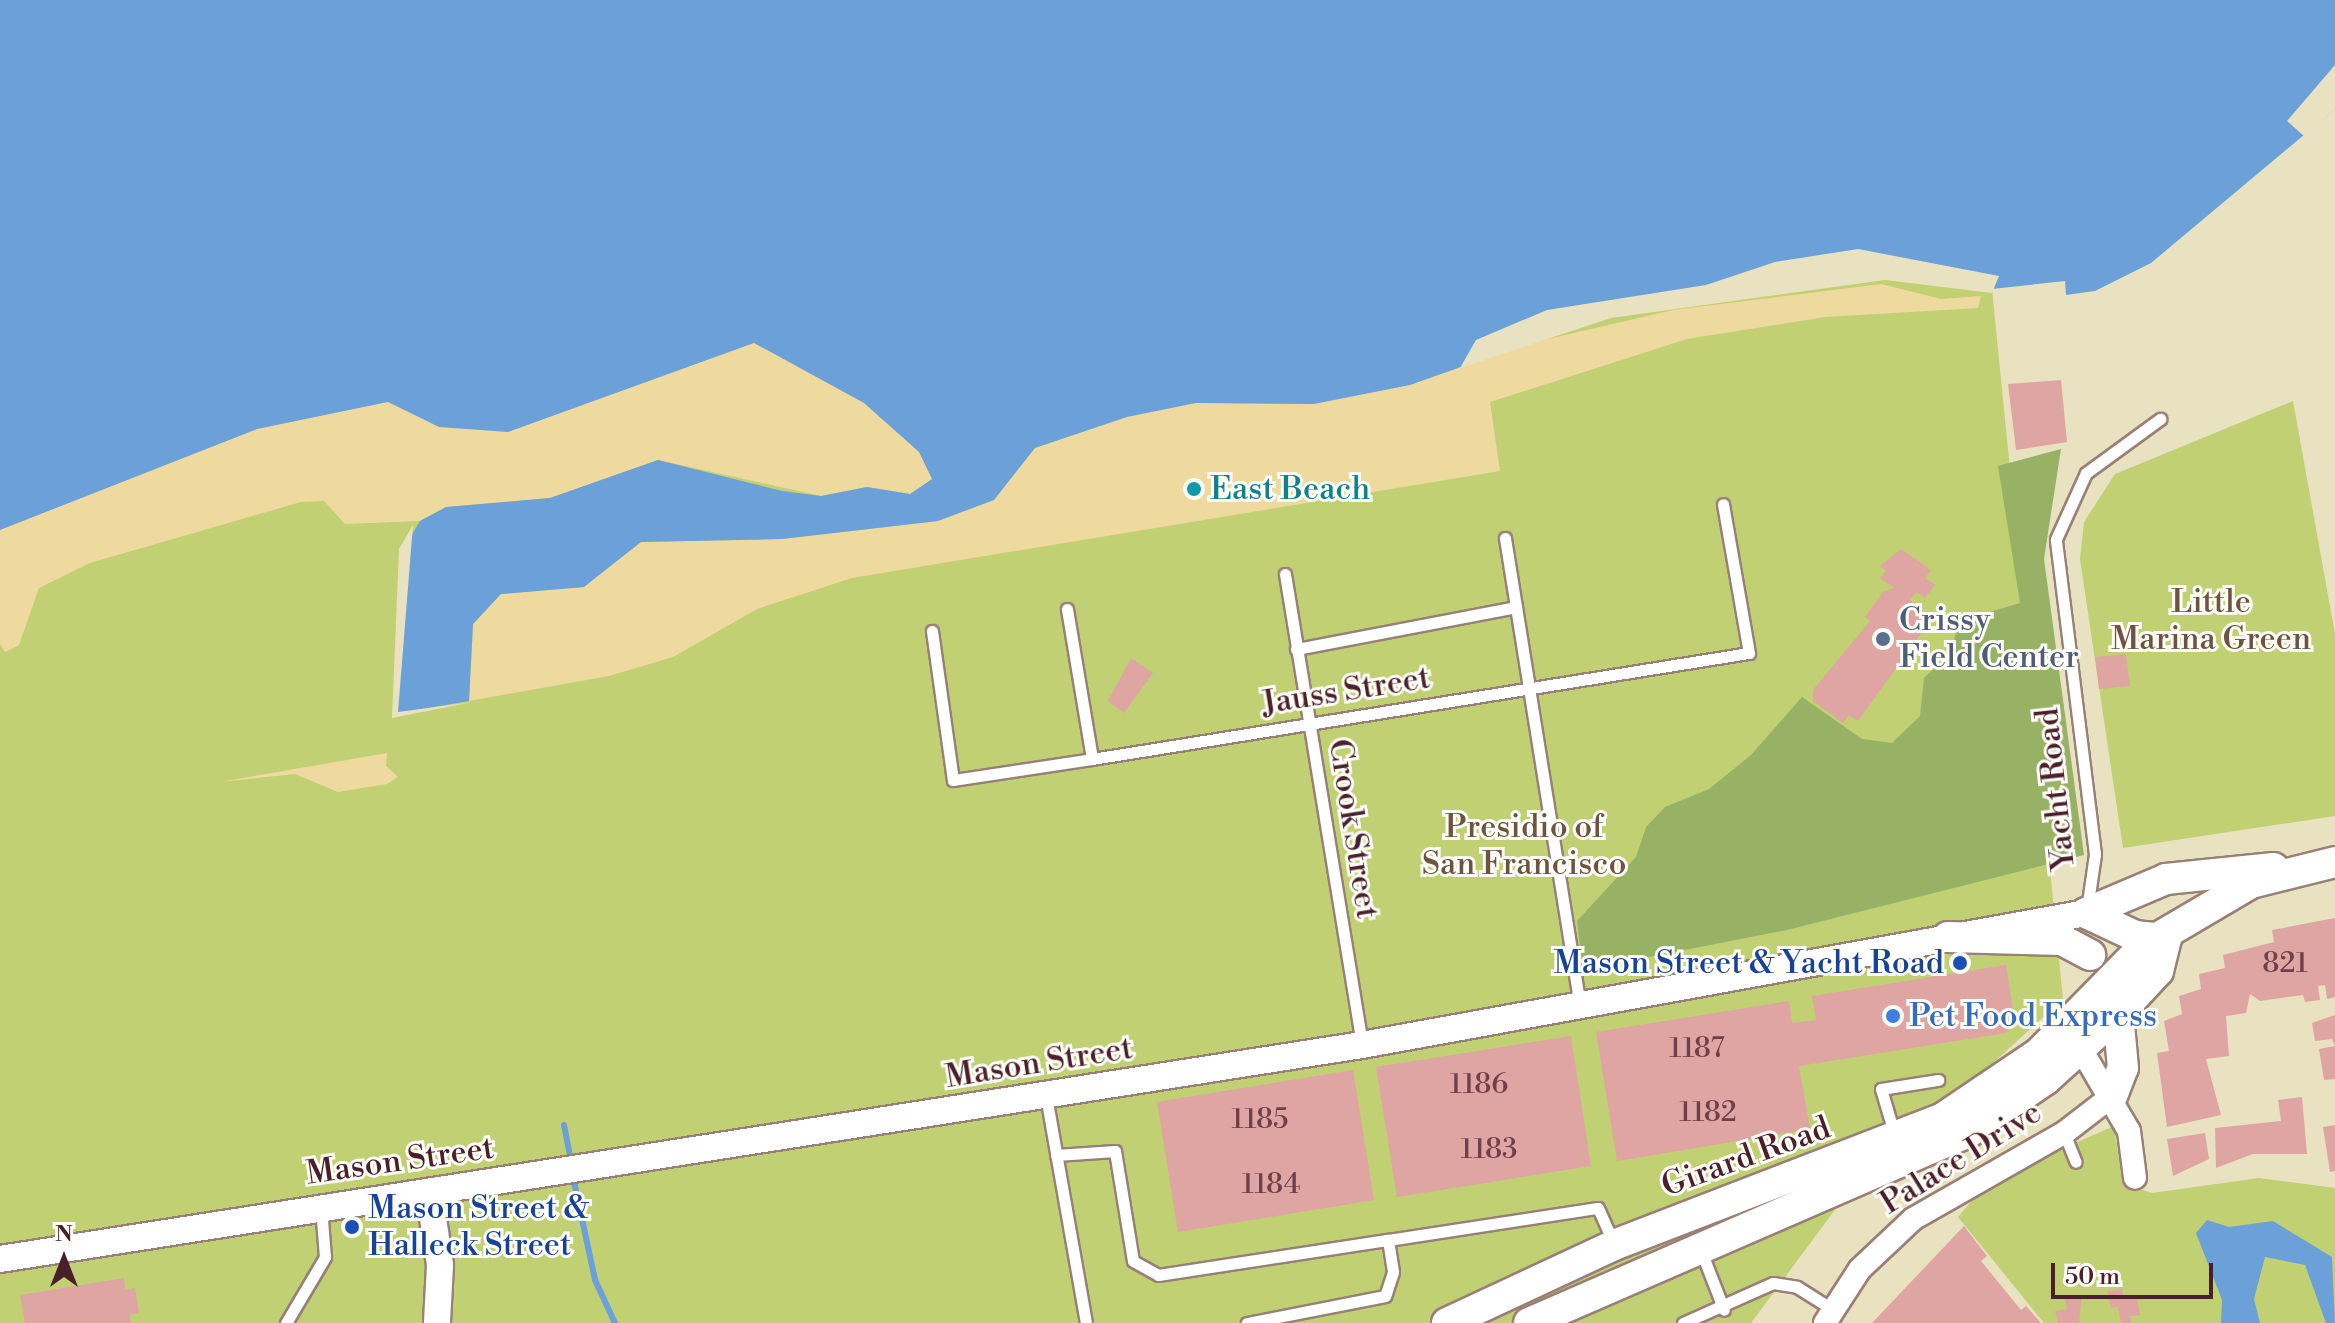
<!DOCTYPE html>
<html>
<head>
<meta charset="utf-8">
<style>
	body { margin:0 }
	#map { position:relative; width:2335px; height:1323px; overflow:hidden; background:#e8e2c0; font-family:"Libre Bodoni",serif }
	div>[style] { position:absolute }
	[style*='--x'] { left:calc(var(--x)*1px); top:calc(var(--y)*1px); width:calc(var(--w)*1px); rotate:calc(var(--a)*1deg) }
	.green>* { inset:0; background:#c0d073 }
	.forest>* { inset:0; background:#98b265 }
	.sand>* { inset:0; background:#eeda9e }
	.water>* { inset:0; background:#6ca0d8 }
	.pier>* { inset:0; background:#e8e2c0 }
	.stream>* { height:6px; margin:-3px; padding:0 3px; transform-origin:3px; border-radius:3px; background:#6ca0d8 }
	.building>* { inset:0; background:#dea5a2 }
	.roads { filter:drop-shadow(2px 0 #998076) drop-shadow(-2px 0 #998076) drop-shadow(0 2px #998076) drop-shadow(0 -2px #998076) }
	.service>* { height:11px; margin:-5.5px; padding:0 5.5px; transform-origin:5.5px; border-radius:5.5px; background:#fff }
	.minor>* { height:22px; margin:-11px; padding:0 11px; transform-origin:11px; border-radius:11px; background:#fff }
	.tertiary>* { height:26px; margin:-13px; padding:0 13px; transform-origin:13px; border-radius:13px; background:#fff }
	.secondary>* { height:30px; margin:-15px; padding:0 15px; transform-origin:15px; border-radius:15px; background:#fff }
	.dots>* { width:22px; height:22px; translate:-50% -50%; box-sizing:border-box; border:4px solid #fdfcf7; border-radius:50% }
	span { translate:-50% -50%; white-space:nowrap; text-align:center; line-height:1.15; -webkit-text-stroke:6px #fdfcf7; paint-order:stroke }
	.number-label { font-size:28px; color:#6f4049 }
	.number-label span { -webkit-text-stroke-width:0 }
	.culture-label { font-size:32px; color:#0d838f }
	.left { translate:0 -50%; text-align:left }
	.park-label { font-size:32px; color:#6d5441 }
	.service-label { font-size:32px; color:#4e5e75 }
	.street-label { font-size:32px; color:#4a1f2b }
	.transit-label { font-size:32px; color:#164399 }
	.right { translate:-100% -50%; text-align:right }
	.shop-label { font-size:32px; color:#366cbe }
	.north { position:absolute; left:24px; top:1219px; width:80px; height:80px; -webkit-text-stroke:6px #fdfcf7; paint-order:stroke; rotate:0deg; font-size:22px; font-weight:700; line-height:32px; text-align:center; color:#4a1f2b }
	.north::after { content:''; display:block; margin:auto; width:28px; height:36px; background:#4a1f2b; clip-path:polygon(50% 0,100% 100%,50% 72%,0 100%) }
	.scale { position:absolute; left:2051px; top:1263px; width:162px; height:36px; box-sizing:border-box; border:4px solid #4a1f2b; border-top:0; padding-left:10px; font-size:24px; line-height:28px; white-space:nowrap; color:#4a1f2b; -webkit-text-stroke:6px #fdfcf7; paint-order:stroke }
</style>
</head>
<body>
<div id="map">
	<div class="green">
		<div style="clip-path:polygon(1886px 276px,1992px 289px,2063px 999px,1840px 1203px,1751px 1323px,0 1323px,0 530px,1479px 355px,1611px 314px)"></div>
		<div style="clip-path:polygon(2293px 401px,2335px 634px,2335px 816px,2123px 848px,2080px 559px,2084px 522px,2115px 474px)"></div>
		<div style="clip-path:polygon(2114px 1126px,2123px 1184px,2152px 1193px,2259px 1178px,2335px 1188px,2335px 1323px,2044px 1323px,1958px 1217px,1980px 1191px,2016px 1169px)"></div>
	</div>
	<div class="forest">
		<div style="clip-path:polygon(2061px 449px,2044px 559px,2084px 855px,1787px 930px,1583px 970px,1577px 921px,1636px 857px,1646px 827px,1665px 807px,1709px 789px,1751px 755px,1802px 697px,1862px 739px,1892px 743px,1920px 716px,1924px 678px,1951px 652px,1959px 621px,2020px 603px,1998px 466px)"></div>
	</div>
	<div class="sand">
		<div style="clip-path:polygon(1881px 284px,1941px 299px,1981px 296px,1978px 308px,1825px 317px,1687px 339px,1490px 402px,1500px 471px,852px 578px,757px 609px,673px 657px,609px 676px,469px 701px,473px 624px,501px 594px,583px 587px,641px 542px,782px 539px,938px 521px,932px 480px,911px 494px,867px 487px,821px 496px,658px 460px,550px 498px,446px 507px,420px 521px,345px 524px,324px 501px,301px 502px,90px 563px,39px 588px,19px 645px,5px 652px,0 644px,0 477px,469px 337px,1648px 292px,1479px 355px,1673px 310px)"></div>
		<div style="clip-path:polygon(387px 753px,386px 766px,398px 777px,387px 784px,338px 792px,295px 774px,220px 782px)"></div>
	</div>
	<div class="water">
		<div style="clip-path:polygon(0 0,2335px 0,2335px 109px,2151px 263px,2095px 291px,2066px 295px,2065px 281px,1992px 289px,1885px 276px,1611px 314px,1410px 385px,1314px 404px,1196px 403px,1127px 417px,1035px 448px,994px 500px,938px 521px,782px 539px,641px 542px,584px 587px,501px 594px,473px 624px,469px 701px,393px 714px,403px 550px,420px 521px,446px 507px,550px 498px,658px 460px,782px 491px,821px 496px,867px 487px,910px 494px,932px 479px,919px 452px,864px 403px,754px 343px,508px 432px,439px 427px,388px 402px,257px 429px,0 530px)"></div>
		<div style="clip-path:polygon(2207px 1220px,2229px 1227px,2273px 1221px,2332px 1257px,2335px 1323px,2326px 1323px,2305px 1265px,2265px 1257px,2254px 1299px,2260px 1323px,2221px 1323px,2222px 1300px,2196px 1233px)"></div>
	</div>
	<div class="pier">
		<div style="clip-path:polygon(2335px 65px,2335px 109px,2304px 136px,2287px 121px)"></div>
		<div style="clip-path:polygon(1858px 249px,1999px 276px,1992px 293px,1885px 280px,1611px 318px,1460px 368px,1476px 340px,1547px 310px,1706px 285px,1775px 262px)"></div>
		<div style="clip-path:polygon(413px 525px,398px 712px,473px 702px,392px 718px,399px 549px)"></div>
	</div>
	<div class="stream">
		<div style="--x:564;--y:1125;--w:38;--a:79"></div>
		<div style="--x:573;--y:1177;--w:105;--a:77.9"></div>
		<div style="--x:595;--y:1280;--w:47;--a:65.1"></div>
	</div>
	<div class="building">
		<div style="clip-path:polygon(2061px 380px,2067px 442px,2016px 450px,2008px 384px)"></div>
		<div style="clip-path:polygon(1901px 549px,1931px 570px,1925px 578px,1935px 585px,1925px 598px,1916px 592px,1910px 600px,1928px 624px,1858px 721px,1849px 715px,1843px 723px,1813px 701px,1813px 690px,1870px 621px,1865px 617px,1883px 592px,1894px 588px,1880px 578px,1886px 571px,1880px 566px)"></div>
		<div style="clip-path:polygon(2126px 654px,2130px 686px,2099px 689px,2095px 657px)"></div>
		<div style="clip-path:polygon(1131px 658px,1153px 673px,1124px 713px,1108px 701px)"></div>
		<div style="clip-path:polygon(2335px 918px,2335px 997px,2327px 999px,2325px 985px,2318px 986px,2320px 1000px,2305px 1002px,2303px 995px,2260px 1001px,2250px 994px,2246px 1013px,2226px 1016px,2229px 1056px,2206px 1059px,2221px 1115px,2167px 1127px,2157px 1053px,2169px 1051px,2164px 1021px,2182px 1014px,2179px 996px,2201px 989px,2199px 974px,2225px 968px,2223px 955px,2274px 942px,2272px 930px)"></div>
		<div style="clip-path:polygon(2006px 965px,2015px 1023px,2006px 1033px,1799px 1066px,1810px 1129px,1617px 1161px,1596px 1032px,1789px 1001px,1792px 1023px,1816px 1020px,1812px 996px)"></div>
		<div style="clip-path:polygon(2335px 1015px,2335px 1046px,2332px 1039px,2315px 1041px,2312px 1023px)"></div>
		<div style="clip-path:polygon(1571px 1036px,1591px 1166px,1397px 1197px,1376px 1067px)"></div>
		<div style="clip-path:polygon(2335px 1046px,2335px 1079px,2324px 1080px,2319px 1049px)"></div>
		<div style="clip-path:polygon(1353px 1070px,1374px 1200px,1178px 1232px,1157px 1102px)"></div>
		<div style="clip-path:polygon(2302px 1097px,2307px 1154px,2253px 1154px,2216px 1168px,2215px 1128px,2281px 1121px,2278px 1100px)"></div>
		<div style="clip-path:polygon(2335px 1125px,2335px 1171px,2330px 1172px,2323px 1127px)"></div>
		<div style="clip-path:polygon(2205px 1133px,2209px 1159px,2173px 1176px,2167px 1139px)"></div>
		<div style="clip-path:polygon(1964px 1226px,1987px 1256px,1981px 1261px,2021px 1310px,2026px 1306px,2041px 1323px,1872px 1323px)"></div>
		<div style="clip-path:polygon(124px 1278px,125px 1290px,135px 1288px,139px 1313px,129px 1315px,131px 1323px,25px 1323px,20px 1295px)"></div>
		<div style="clip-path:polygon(2122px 1289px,2124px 1299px,2137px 1297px,2140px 1315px,2130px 1316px,2131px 1323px,2121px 1323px,2118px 1307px,2111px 1308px,2107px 1291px)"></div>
		<div style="clip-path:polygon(2082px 1295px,2079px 1323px,2058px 1323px,2055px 1311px,2067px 1309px,2065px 1299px)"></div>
	</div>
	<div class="roads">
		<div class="service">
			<div style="--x:1505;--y:538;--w:473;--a:80.9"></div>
			<div style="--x:1285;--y:574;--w:477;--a:80.7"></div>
			<div style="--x:1067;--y:609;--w:152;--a:80.5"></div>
			<div style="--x:932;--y:631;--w:150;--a:82"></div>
			<div style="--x:953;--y:780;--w:141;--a:-8.6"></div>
			<div style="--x:1092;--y:759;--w:665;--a:-9.17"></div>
			<div style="--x:1749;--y:653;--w:151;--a:-99.9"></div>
			<div style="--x:1296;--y:649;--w:224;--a:-10.8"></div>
			<div style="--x:2087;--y:909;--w:56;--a:-81.7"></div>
			<div style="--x:2095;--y:854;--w:317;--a:-97.1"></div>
			<div style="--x:2056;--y:539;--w:72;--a:-65.6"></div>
			<div style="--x:2086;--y:473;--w:92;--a:-36.1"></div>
			<div style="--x:1046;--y:1096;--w:230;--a:80"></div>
			<div style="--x:2064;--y:1133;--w:31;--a:68"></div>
			<div style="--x:1895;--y:1136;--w:49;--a:-106.6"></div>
			<div style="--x:1881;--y:1089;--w:58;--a:-9"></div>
			<div style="--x:1056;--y:1155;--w:59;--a:-3.9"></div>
			<div style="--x:1115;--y:1151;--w:111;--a:80.7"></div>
			<div style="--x:1133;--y:1261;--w:29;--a:29"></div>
			<div style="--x:1158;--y:1275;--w:233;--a:-8.7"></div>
			<div style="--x:1388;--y:1240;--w:32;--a:81"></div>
			<div style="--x:1393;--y:1272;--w:25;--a:108"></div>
			<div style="--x:1385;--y:1296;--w:141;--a:168.9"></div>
			<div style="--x:1388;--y:1240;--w:212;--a:-8.7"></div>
			<div style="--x:1598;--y:1208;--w:39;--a:66"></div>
			<div style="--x:1701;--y:1251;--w:63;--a:68.7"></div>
			<div style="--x:286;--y:1323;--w:77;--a:-59.4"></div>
			<div style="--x:325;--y:1257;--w:50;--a:-94.6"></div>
			<div style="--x:1683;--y:1323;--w:98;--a:-24"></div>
			<div style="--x:1773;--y:1283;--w:24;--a:9"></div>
			<div style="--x:1797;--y:1287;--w:41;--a:32.2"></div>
		</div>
		<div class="minor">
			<div style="--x:2081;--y:1049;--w:95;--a:59.7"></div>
			<div style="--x:2129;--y:1131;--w:47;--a:82.7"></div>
			<div style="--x:1825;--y:1323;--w:64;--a:-57.1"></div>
			<div style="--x:1860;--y:1269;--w:73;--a:-43.3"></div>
			<div style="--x:1913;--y:1219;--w:174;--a:-29.7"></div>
			<div style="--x:2064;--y:1133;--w:61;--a:-37.6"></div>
		</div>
		<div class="tertiary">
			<div style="--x:429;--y:1192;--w:74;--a:81.4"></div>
			<div style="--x:440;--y:1265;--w:58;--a:93"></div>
			<div style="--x:0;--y:1259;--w:1379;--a:-8.93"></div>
			<div style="--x:1362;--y:1045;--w:736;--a:-10.33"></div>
		</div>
		<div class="secondary">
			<div style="--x:2086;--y:913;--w:87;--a:-23"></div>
			<div style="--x:2166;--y:879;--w:108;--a:-5.9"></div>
			<div style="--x:2086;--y:913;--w:54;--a:25.1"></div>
			<div style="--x:2135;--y:936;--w:31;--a:6"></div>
			<div style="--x:1948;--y:937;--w:114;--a:1.5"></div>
			<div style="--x:2062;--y:940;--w:32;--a:28"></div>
			<div style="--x:2112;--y:1096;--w:30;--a:-69"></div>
			<div style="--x:2123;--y:1068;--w:54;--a:-95.3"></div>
			<div style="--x:1447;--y:1323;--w:184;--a:-25"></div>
			<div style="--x:1614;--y:1245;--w:353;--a:-21.1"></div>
			<div style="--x:1943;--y:1118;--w:116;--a:-34.1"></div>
			<div style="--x:2039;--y:1053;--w:150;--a:-45.5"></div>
			<div style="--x:2144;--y:946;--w:124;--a:-30.5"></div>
			<div style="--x:2251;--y:883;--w:87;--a:-14"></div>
			<div style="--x:1529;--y:1323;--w:480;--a:-23.5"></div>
			<div style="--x:1969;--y:1132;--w:93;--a:-34.5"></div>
			<div style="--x:2046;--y:1079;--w:97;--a:-42.1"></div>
			<div style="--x:2118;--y:1014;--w:59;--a:-47.1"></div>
			<div style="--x:2158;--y:971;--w:33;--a:-76"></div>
		</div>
	</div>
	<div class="dots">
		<div style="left:1194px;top:489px;background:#0f9aa8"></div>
		<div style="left:1883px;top:639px;background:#5c6f8a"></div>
		<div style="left:1960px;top:963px;background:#1a4fb4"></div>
		<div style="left:1893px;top:1016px;background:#3f7fe0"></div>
		<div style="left:352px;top:1227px;background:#1a4fb4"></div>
	</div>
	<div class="number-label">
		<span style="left:2285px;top:964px">821</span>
		<span style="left:1697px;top:1049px">1187</span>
		<span style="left:1479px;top:1085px">1186</span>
		<span style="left:1708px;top:1113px">1182</span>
		<span style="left:1260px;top:1120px">1185</span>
		<span style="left:1489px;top:1150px">1183</span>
		<span style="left:1271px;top:1185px">1184</span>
	</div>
	<div class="culture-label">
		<span class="left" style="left:1210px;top:489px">East Beach</span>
	</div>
	<div class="park-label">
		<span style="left:2211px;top:621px">Little<br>Marina Green</span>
		<span style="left:1524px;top:846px">Presidio of<br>San Francisco</span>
	</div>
	<div class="service-label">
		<span class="left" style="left:1899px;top:639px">Crissy<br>Field Center</span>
	</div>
	<div class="street-label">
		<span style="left:1346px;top:691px;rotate:-9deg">Jauss Street</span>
		<span style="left:2056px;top:789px;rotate:-96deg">Yacht Road</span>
		<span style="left:1353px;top:829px;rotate:81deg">Crook Street</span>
		<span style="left:1039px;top:1063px;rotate:-9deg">Mason Street</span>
		<span style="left:1746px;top:1157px;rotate:-20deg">Girard Road</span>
		<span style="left:1961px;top:1158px;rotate:-32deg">Palace Drive</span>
		<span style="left:400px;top:1161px;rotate:-8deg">Mason Street</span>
	</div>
	<div class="transit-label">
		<span class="right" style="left:1944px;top:963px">Mason Street &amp; Yacht Road</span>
		<span class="left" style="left:368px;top:1227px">Mason Street &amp;<br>Halleck Street</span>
	</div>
	<div class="shop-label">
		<span class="left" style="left:1909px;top:1016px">Pet Food Express</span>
	</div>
	<div class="north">N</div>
	<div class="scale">50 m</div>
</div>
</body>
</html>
